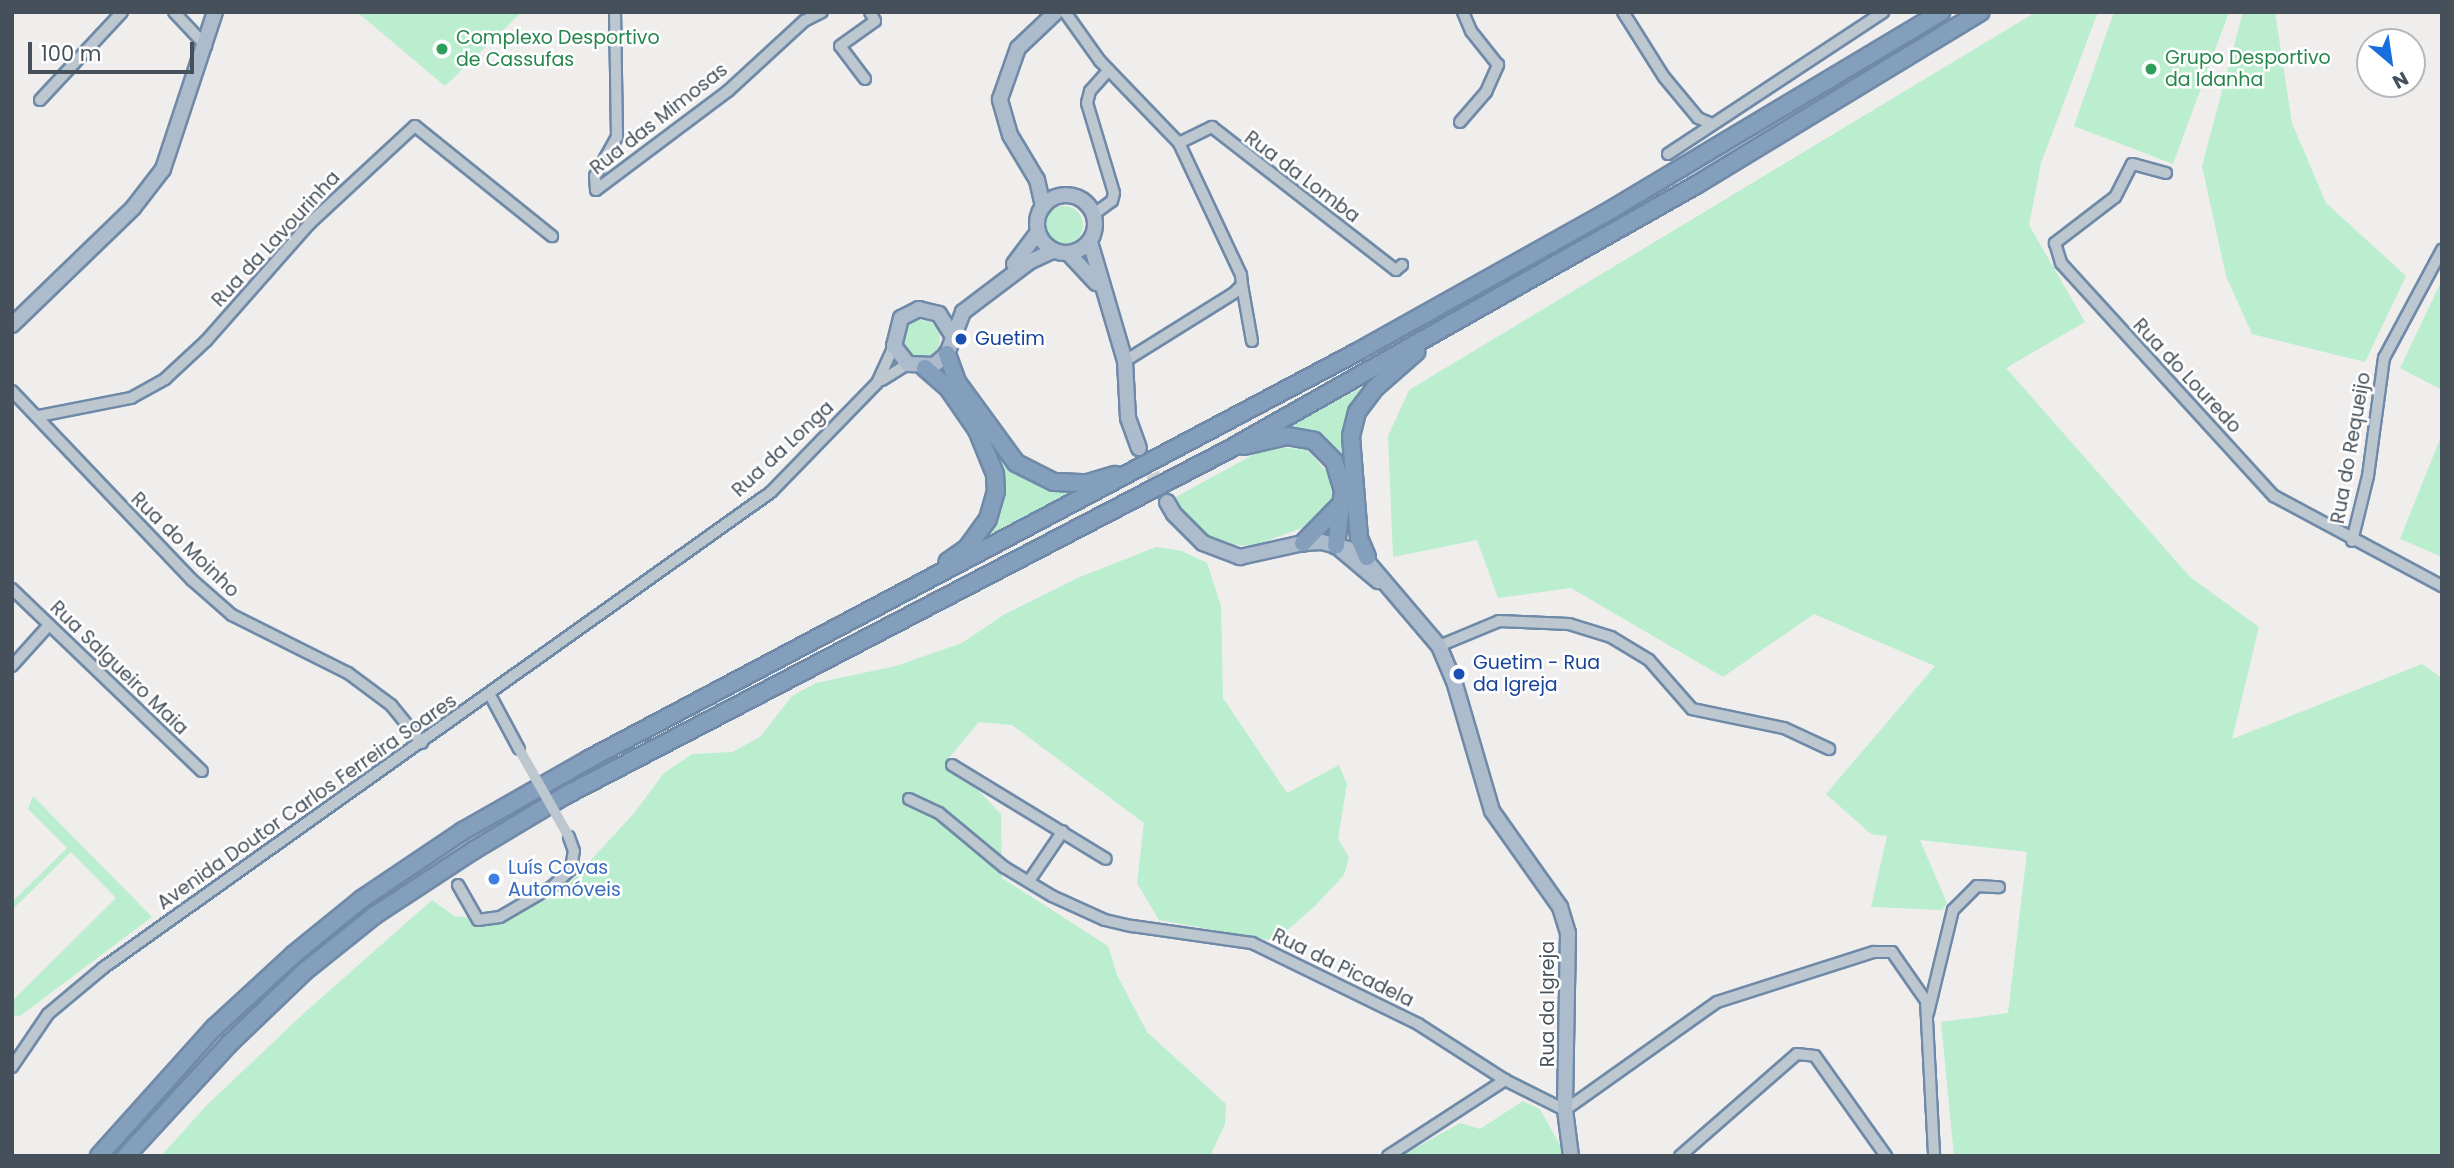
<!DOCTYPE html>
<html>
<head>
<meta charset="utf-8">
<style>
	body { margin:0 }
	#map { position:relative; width:2454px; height:1168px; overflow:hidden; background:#f0eded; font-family:Poppins,sans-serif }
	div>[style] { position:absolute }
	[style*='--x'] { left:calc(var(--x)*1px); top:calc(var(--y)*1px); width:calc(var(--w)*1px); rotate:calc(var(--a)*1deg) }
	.green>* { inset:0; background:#baeece }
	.round { border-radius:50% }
	.major-tunnel>* { height:14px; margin-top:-7px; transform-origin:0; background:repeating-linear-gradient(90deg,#ceced0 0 14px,transparent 0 21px) }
	.roads { filter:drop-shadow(2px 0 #6f8aa8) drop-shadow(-2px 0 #6f8aa8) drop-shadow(0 2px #6f8aa8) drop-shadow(0 -2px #6f8aa8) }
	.minor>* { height:10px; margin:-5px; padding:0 5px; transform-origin:5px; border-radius:5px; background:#bdc7cf }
	.major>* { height:14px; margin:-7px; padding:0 7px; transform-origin:7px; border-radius:7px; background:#acbccc }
	.major>.ring { margin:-7px; padding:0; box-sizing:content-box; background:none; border:14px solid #acbccc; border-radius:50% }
	.highway>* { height:16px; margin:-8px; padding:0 8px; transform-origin:8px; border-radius:8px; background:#849fbc }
	.minor-bridge>* { height:10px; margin:-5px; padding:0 5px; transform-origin:5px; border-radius:5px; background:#bdc7cf }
	.dots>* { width:19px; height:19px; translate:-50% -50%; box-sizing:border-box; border:4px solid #fff; border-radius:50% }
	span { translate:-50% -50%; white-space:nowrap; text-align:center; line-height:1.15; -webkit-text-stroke:5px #fff; paint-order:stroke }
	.leisure-label { font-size:19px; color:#27864d }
	.left { translate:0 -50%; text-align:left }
	.street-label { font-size:19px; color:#45505a }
	.transit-label { font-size:19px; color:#164399 }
	.shop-label { font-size:19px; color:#366cbe }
	.frame { position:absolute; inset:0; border:14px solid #45505a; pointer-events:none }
	.north { position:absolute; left:2356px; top:28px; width:70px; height:70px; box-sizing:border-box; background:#fff; border:2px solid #b5b9bd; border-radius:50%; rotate:151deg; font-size:19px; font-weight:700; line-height:28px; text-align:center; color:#45505a }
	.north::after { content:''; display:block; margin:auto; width:24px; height:32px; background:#186ede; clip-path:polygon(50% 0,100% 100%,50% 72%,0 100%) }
	.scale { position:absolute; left:28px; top:42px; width:166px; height:32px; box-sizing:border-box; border:4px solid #45505a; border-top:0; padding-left:9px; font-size:21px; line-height:24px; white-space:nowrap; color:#45505a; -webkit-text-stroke:5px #fff; paint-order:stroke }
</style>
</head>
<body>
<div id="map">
	<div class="green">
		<div style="clip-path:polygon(357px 12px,522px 12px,445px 86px)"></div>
		<div style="clip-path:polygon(2036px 12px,2098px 12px,2041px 163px,2029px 225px,2085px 322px,2006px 368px,2190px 577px,2259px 627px,2232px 739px,2422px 664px,2442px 678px,2442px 1156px,1954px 1156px,1941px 1022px,2008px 1013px,2027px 852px,1920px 840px,1947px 903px,1942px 910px,1871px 907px,1887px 836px,1871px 834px,1826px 794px,1935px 666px,1814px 614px,1723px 677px,1571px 588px,1498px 598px,1477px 540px,1393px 557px,1388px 436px,1409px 390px)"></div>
		<div style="clip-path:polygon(2114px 12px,2229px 12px,2173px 164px,2074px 126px)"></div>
		<div style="clip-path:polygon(2243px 12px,2275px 12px,2292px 123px,2326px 203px,2406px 276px,2365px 362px,2252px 334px,2226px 276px,2202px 166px)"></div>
		<div class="round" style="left:1045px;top:206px;width:38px;height:38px"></div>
		<div style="clip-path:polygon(2442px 280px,2442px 390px,2400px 368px)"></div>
		<div class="round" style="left:902px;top:320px;width:38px;height:38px"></div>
		<div style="clip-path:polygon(1363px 387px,1344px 426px,1344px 471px,1284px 429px)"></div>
		<div style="clip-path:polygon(2442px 434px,2442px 557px,2400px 539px)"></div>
		<div style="clip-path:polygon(990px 440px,1025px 478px,1074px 491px,980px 539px,1000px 480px)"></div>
		<div style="clip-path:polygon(1279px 447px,1307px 450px,1327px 472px,1334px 488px,1329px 510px,1315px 523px,1253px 546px,1236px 545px,1200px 532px,1174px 498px,1260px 451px)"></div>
		<div style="clip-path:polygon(1156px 547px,1182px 551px,1207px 563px,1221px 606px,1223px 698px,1287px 793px,1339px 765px,1347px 784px,1338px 839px,1349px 857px,1344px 875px,1315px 906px,1275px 941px,1159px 920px,1137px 883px,1144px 823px,1012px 725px,979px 722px,948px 759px,1001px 814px,1002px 878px,1108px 946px,1117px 975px,1147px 1032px,1226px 1104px,1225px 1124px,1210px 1156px,161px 1156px,206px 1106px,303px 1014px,432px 900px,454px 916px,495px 920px,559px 895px,635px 812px,664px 773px,692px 754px,732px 752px,760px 737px,792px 696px,816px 683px,896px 666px,962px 643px,1005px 614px,1080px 577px)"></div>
		<div style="clip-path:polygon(33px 796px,152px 917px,20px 1016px,12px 1015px,12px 1001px,116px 898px,71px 852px,12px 910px,12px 902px,67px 848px,28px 809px)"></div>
		<div style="clip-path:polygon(1523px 1101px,1540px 1109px,1566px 1156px,1401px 1156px,1460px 1123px,1480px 1129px)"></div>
	</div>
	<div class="major-tunnel">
		<div style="--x:1143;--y:455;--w:53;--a:62.9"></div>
	</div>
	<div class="roads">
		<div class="minor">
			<div style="--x:174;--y:12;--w:47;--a:46.7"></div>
			<div style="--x:1065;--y:12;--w:60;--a:54.5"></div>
			<div style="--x:1100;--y:61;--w:114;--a:46.1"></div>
			<div style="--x:1179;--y:143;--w:146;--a:64.8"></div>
			<div style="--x:1241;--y:275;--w:10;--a:84"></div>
			<div style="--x:1242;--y:285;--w:11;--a:135"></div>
			<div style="--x:1234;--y:293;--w:128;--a:148"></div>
			<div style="--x:1623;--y:12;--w:77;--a:57.8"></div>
			<div style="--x:1664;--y:77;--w:53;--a:50.3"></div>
			<div style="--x:1698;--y:118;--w:13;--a:23"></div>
			<div style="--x:865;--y:79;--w:41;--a:-127.1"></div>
			<div style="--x:840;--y:46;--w:43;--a:-35.5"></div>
			<div style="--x:875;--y:21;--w:10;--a:-119"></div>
			<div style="--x:40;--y:100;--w:120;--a:-47"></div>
			<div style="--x:1460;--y:122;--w:40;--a:-49"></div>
			<div style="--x:1486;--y:92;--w:30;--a:-66"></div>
			<div style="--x:1498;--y:65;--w:43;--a:-128.5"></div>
			<div style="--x:1471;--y:31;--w:21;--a:-113"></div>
			<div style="--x:1179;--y:143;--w:37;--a:-26"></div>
			<div style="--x:1212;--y:127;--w:233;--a:37.9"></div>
			<div style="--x:1396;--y:270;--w:8;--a:-40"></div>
			<div style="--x:1668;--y:154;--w:258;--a:-33.4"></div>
			<div style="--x:2166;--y:173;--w:35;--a:-165"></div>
			<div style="--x:2132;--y:164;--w:37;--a:117"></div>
			<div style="--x:2115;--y:197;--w:76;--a:142.5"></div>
			<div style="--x:2055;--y:243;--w:21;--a:73"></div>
			<div style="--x:2061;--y:263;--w:316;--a:47.6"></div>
			<div style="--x:2274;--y:496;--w:191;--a:28.2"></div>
			<div style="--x:596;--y:190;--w:165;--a:-36.9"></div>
			<div style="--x:728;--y:91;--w:103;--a:-42.6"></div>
			<div style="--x:804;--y:21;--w:20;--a:-27"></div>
			<div style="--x:596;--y:190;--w:14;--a:-94"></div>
			<div style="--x:595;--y:176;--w:45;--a:-60.6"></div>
			<div style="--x:617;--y:137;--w:125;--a:-90.9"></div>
			<div style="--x:1094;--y:214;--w:22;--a:-36"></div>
			<div style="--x:1112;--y:201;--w:8;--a:-76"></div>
			<div style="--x:1114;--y:193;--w:94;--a:-106.7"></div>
			<div style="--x:1087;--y:103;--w:12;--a:-76"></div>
			<div style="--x:1090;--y:91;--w:28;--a:-48"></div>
			<div style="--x:1242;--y:285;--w:57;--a:79.9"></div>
			<div style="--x:882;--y:380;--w:31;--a:-32"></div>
			<div style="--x:12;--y:391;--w:261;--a:46.4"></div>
			<div style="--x:192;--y:580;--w:53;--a:41.2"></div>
			<div style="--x:232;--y:615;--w:130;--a:26.6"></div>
			<div style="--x:348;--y:673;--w:54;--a:36.7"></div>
			<div style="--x:391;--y:705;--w:49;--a:50.8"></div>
			<div style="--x:39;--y:416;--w:94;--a:-11.1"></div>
			<div style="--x:131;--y:398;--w:39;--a:-29"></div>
			<div style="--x:165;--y:379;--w:56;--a:-42.8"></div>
			<div style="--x:206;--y:341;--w:156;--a:-48.6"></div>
			<div style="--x:309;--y:224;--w:144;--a:-42.8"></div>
			<div style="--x:415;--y:126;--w:176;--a:38.8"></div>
			<div style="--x:2352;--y:541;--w:67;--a:-76.2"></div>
			<div style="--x:2368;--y:476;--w:119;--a:-82.3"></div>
			<div style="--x:2384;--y:358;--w:123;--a:-61.8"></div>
			<div style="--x:12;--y:589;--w:263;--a:43.8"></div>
			<div style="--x:1439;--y:646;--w:65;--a:-22.6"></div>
			<div style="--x:1499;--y:621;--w:70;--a:2.5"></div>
			<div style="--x:1569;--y:624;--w:44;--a:17.2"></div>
			<div style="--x:1611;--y:637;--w:44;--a:31.2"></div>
			<div style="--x:1649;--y:660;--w:65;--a:48.7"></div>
			<div style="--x:1692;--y:709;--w:94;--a:11.7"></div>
			<div style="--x:1784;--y:728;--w:50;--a:25"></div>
			<div style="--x:12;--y:666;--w:55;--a:-47.9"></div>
			<div style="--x:490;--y:695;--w:61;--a:61.8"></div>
			<div style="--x:952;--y:765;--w:180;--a:31.4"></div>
			<div style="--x:909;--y:799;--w:33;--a:25"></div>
			<div style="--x:939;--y:813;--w:85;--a:39.7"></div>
			<div style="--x:1004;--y:867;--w:56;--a:31.1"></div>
			<div style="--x:1052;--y:896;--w:58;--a:24.4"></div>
			<div style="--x:1105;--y:920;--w:28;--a:13"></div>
			<div style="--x:1132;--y:926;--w:121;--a:8.1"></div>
			<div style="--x:1252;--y:943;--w:185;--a:26"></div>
			<div style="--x:1418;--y:1024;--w:103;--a:32.8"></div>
			<div style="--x:1505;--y:1080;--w:67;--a:26.6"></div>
			<div style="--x:1565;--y:1110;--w:186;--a:-35.4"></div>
			<div style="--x:1717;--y:1002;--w:165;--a:-17.7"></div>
			<div style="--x:1874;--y:952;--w:18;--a:0"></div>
			<div style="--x:1892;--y:952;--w:60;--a:55.2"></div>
			<div style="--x:1926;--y:1001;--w:155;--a:87"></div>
			<div style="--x:1029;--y:881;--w:60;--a:-55.8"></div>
			<div style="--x:458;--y:885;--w:40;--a:60.3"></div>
			<div style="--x:478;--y:920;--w:22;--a:-8"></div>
			<div style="--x:500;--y:917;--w:61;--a:-30.3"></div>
			<div style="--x:553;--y:886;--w:25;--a:-43"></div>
			<div style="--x:571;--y:869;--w:18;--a:-81"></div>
			<div style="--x:574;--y:851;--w:15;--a:-110"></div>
			<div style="--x:1928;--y:1013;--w:106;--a:-76.4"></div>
			<div style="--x:1953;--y:910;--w:34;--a:-45"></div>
			<div style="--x:1977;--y:886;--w:22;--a:3"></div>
			<div style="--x:12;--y:1067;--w:64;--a:-55.8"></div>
			<div style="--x:48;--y:1014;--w:72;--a:-39.9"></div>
			<div style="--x:103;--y:968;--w:820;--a:-35.47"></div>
			<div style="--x:771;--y:492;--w:152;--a:-45.8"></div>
			<div style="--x:877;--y:383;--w:41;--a:-65.3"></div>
			<div style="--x:1388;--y:1156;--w:140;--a:-33"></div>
			<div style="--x:1680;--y:1156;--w:155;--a:-41.1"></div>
			<div style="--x:1797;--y:1054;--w:18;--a:6"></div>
			<div style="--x:1815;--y:1056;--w:123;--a:54.6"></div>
		</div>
		<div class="major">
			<div class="ring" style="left:1037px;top:195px;width:44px;height:44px"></div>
			<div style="--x:1043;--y:206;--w:27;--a:-103"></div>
			<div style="--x:1037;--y:180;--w:52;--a:-121"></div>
			<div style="--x:1010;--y:135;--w:37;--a:-106"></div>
			<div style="--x:1000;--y:99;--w:54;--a:-70.6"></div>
			<div style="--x:1018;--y:48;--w:52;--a:-43.5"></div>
			<div style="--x:1090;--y:242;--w:124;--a:73.6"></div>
			<div style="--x:1125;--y:361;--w:57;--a:87"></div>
			<div style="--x:1128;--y:418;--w:32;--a:70"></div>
			<div style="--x:1069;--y:254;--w:40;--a:47"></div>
			<div style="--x:1014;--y:264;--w:40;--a:-53"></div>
			<div style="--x:12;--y:325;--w:168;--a:-44"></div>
			<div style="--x:133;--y:208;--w:49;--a:-52.4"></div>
			<div style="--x:163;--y:169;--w:165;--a:-71.7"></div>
			<div style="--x:952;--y:335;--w:25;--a:-122"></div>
			<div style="--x:939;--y:314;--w:21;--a:-166"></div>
			<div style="--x:919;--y:309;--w:20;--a:153"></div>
			<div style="--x:901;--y:318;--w:29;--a:104"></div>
			<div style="--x:894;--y:346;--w:23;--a:52"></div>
			<div style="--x:908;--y:364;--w:26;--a:2"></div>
			<div style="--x:934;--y:365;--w:17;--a:-40"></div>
			<div style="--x:947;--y:354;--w:45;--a:-69.1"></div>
			<div style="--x:963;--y:312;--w:83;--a:-37.1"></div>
			<div style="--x:1029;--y:262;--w:26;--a:-25"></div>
			<div style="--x:1167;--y:502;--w:14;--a:60"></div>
			<div style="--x:1174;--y:514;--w:41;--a:45"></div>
			<div style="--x:1203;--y:543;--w:40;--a:21"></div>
			<div style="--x:1240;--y:557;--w:65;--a:-12.5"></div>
			<div style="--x:1303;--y:543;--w:19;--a:-3"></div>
			<div style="--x:1322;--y:542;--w:38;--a:15"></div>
			<div style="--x:1359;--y:552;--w:123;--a:49.6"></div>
			<div style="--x:1439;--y:646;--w:38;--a:67"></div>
			<div style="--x:1454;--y:681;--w:135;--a:73.7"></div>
			<div style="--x:1492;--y:811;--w:118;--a:54.7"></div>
			<div style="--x:1560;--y:907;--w:27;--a:73"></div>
			<div style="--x:1568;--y:933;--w:177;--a:91"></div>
			<div style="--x:1565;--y:1110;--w:46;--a:82.6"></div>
			<div style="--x:1340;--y:549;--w:50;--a:40.1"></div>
		</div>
		<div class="highway">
			<div style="--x:947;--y:354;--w:30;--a:70"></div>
			<div style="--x:957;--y:382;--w:100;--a:53.9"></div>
			<div style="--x:1016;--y:463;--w:42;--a:26.6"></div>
			<div style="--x:1054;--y:482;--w:34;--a:2"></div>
			<div style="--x:1088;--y:483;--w:28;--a:-17"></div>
			<div style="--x:925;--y:368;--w:30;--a:41"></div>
			<div style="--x:948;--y:388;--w:51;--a:55.4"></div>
			<div style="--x:977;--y:430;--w:48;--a:67.8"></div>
			<div style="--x:995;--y:474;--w:17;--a:87"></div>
			<div style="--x:996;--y:491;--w:29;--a:106"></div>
			<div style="--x:988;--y:519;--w:36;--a:126"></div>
			<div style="--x:967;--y:548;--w:24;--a:145"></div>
			<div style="--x:1244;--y:446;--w:44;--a:-13.1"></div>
			<div style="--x:1287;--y:436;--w:27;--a:10"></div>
			<div style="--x:1314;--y:441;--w:28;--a:45"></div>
			<div style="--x:1334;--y:461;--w:31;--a:73"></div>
			<div style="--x:1343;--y:491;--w:55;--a:97.3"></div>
			<div style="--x:1303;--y:543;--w:52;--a:-45.8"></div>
			<div style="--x:1367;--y:557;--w:21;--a:-113"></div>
			<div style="--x:1359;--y:538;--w:102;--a:-94.5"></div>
			<div style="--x:1351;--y:436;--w:25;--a:-76"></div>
			<div style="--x:1357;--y:412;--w:30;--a:-53"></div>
			<div style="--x:1375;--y:388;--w:55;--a:-41.3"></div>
			<div style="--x:99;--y:1156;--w:172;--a:-48.1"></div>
			<div style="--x:214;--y:1028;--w:108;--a:-42.7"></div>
			<div style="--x:293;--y:955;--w:89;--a:-39.1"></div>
			<div style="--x:362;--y:899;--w:122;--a:-34"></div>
			<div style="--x:463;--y:831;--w:145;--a:-29.7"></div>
			<div style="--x:589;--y:759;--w:869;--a:-27.92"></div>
			<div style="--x:1357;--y:352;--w:283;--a:-29.2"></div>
			<div style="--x:1604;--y:214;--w:393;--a:-30.9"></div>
			<div style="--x:126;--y:1156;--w:154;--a:-47.4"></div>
			<div style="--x:230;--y:1043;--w:104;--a:-43.8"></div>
			<div style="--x:305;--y:971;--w:90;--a:-38.7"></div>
			<div style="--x:375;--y:915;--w:118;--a:-33.3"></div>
			<div style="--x:474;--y:850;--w:107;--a:-30.9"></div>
			<div style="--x:566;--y:795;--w:747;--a:-27.53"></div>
			<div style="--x:1228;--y:450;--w:538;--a:-29.52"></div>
			<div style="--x:1696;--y:185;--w:333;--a:-31.3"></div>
		</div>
	</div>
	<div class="minor-bridge">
		<div style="--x:519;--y:749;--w:101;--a:60.4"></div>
	</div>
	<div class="dots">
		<div style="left:442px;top:49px;background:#2e9e5b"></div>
		<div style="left:2151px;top:69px;background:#2e9e5b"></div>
		<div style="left:961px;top:339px;background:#1a4fb4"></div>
		<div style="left:1459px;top:674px;background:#1a4fb4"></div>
		<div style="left:494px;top:879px;background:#3f7fe0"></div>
	</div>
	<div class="leisure-label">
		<span class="left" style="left:456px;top:49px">Complexo Desportivo<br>de Cassufas</span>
		<span class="left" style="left:2165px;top:69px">Grupo Desportivo<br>da Idanha</span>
	</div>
	<div class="street-label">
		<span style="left:659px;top:119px;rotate:-38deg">Rua das Mimosas</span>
		<span style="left:1302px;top:177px;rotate:37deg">Rua da Lomba</span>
		<span style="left:276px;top:239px;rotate:-47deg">Rua da Lavourinha</span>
		<span style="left:2187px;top:376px;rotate:47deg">Rua do Louredo</span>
		<span style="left:2351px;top:448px;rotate:-80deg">Rua do Requeijo</span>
		<span style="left:783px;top:449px;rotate:-43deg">Rua da Longa</span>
		<span style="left:185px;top:545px;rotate:44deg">Rua do Moinho</span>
		<span style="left:119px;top:668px;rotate:44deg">Rua Salgueiro Maia</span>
		<span style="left:307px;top:802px;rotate:-35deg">Avenida Doutor Carlos Ferreira Soares</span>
		<span style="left:1343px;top:968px;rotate:26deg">Rua da Picadela</span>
		<span style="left:1548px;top:1004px;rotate:-90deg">Rua da Igreja</span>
	</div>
	<div class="transit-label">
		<span class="left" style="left:975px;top:339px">Guetim</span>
		<span class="left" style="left:1473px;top:674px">Guetim - Rua<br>da Igreja</span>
	</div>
	<div class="shop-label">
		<span class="left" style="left:508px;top:879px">Luís Covas<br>Automóveis</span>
	</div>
	<div class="frame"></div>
	<div class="north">N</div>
	<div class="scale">100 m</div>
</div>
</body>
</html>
